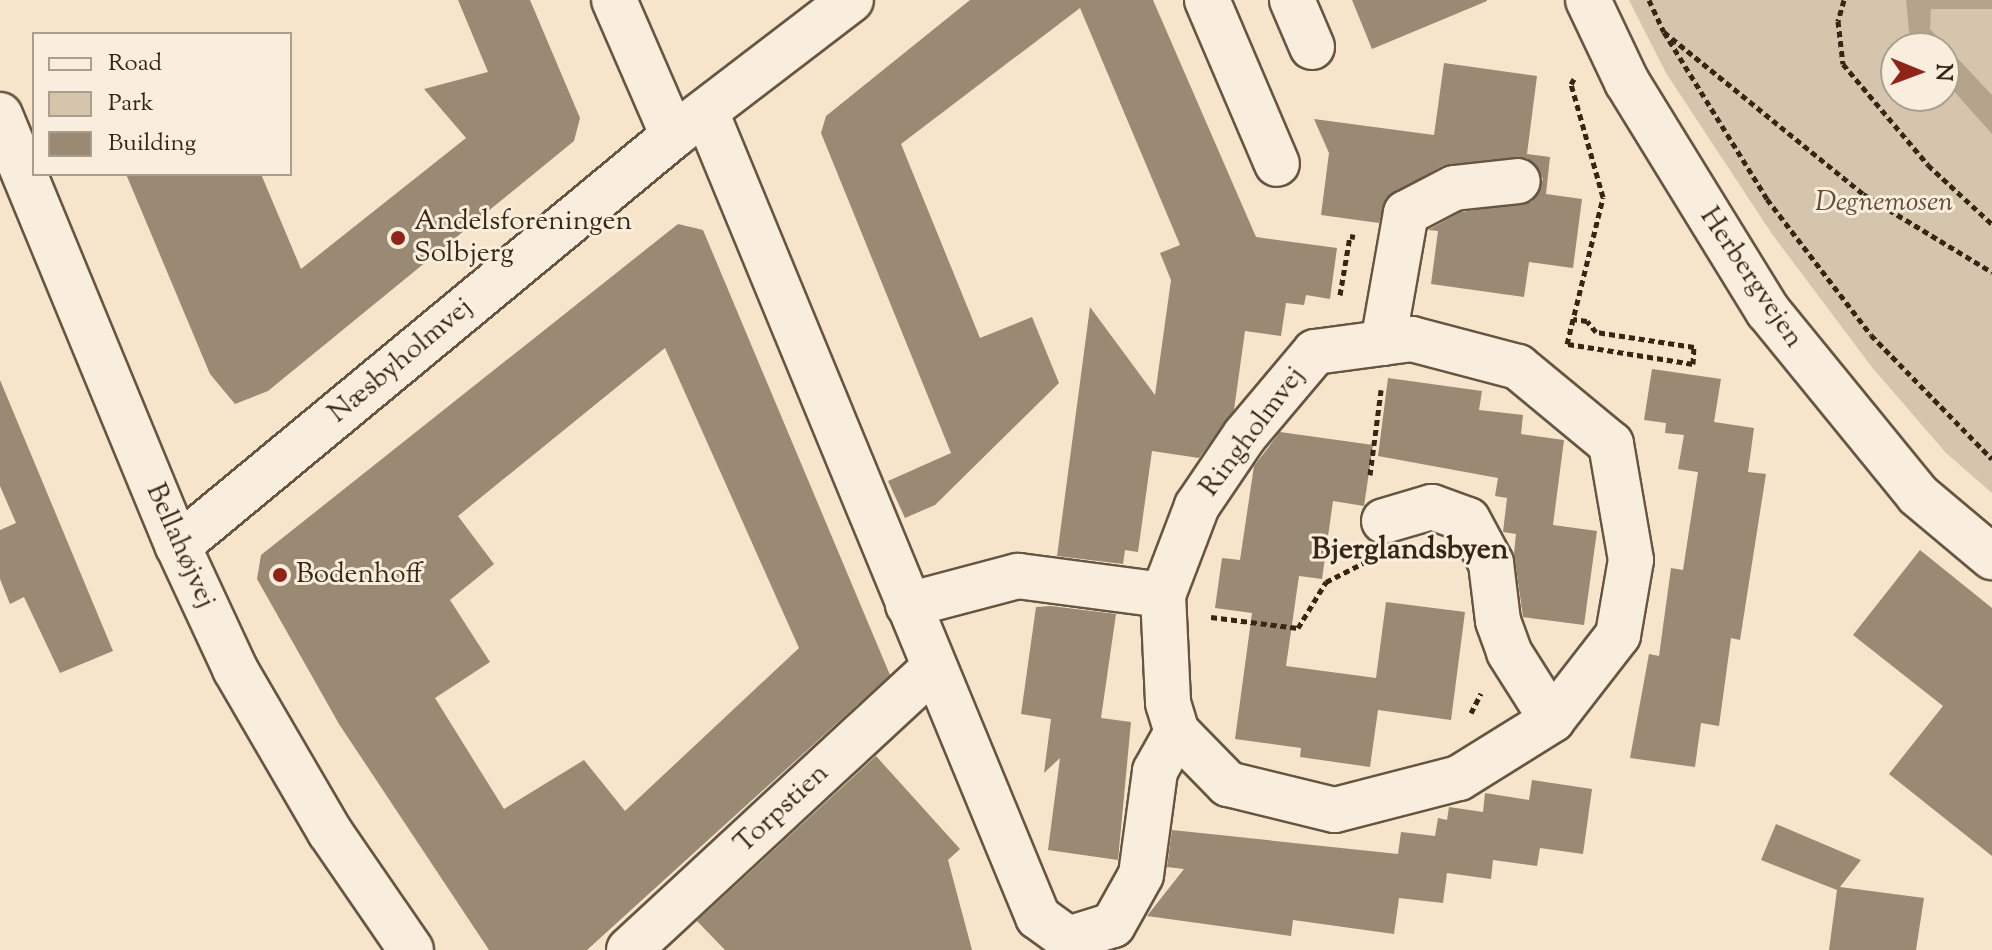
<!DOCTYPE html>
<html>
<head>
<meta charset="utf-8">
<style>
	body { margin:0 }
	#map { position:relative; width:1992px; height:950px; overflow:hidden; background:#f6e5cb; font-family:"Sorts Mill Goudy",serif }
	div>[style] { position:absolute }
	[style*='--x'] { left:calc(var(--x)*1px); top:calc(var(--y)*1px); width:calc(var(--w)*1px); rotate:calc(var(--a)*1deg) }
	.green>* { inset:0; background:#d5c5ac }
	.water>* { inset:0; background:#b5a48c }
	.building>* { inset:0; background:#9a8973 }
	.path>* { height:5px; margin-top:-2.5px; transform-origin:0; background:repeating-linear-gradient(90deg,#362613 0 6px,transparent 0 10px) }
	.roads { filter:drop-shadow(2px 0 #665641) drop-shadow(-2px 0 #665641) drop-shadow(0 2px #665641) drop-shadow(0 -2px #665641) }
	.minor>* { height:44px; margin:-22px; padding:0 22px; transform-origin:22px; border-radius:22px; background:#f9eedd }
	.dots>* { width:22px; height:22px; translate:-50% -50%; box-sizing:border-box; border:4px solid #f9eedd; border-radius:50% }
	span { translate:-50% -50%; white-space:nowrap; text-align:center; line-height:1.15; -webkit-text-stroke:6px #f9eedd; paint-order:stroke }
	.park-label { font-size:28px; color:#5e4e39; font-style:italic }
	.poi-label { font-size:28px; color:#362613 }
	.left { translate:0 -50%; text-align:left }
	.street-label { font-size:28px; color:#362613 }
	.neighbourhood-label { font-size:30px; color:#362613; font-weight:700 }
	.legend { position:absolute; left:32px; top:32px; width:260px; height:144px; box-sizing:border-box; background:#f9eedd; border:2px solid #ab9e8c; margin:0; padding:10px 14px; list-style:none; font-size:24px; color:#362613 }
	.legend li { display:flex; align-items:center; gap:16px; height:40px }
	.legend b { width:40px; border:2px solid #ab9e8c }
	.north { position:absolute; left:1880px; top:32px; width:80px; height:80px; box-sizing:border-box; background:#f9eedd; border:2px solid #ab9e8c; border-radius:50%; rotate:91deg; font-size:22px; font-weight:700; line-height:32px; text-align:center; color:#362613 }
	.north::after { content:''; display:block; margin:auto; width:28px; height:36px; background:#8f2418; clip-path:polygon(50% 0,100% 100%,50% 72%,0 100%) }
</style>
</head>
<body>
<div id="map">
	<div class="green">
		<div style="clip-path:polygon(evenodd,1629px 0,1992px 0,1992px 493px,1946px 453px,1871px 366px,1772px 234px,1666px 73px,1629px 0,1896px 48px,1944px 48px,1944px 96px,1896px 96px,1896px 48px)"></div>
	</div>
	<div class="water">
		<div style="clip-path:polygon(1906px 0,1992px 0,1992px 9px,1931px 9px,1930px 29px,1992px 95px,1992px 134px,1944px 80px,1944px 48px,1916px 48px,1910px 41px)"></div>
	</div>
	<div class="building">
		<div style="clip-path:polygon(458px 0,530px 0,580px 118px,574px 141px,268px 391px,235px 404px,210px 374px,126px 174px,261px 174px,301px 269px,466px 138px,424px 89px,488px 72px)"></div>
		<div style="clip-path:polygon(970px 0,1153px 0,1256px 237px,1337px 248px,1330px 299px,1306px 295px,1304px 305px,1286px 303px,1281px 336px,1245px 331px,1234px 410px,1199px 458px,1152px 451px,1138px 552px,1125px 550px,1123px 564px,1057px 556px,1090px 307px,1155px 395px,1171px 280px,1160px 253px,1180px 245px,1080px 8px,901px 144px,980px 338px,1032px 317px,1059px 383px,935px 505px,905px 518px,888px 481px,951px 453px,821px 133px,826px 116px)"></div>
		<div style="clip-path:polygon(1352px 0,1487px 0,1487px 1px,1372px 49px)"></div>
		<div style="clip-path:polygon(1444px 63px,1537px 76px,1527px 154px,1550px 157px,1546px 194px,1582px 199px,1573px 268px,1529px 262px,1524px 297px,1431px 284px,1438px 231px,1428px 230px,1461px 212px,1532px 202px,1543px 179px,1527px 158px,1442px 166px,1386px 198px,1379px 223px,1321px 215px,1329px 153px,1314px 119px,1434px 135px)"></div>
		<div style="clip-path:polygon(evenodd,678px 224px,703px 230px,890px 675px,587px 950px,489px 950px,339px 724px,257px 579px,261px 555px,678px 224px,665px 348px,799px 648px,625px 811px,584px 760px,504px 809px,435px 698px,490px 662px,450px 600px,494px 564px,458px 516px,665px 348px)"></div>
		<div style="clip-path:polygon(1652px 369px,1721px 379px,1714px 422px,1754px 428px,1748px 472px,1766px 474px,1740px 640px,1731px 638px,1719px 726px,1701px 723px,1695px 767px,1630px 758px,1649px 654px,1659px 656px,1671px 568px,1683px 570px,1698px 472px,1678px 469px,1684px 435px,1665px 433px,1666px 423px,1644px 420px)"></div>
		<div style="clip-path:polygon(1388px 378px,1482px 391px,1479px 410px,1523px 415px,1521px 434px,1564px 440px,1553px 525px,1597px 531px,1584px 625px,1523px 617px,1514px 553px,1516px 534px,1503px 532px,1507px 498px,1495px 496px,1498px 478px,1378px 456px)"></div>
		<div style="clip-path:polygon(0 380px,113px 651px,60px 673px,24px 597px,10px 604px,0 579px,0 530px,16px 523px,0 486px)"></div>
		<div style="clip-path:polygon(1280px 432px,1373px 445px,1364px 506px,1333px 501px,1322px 579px,1299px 576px,1286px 666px,1376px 678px,1386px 602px,1465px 612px,1451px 720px,1378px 710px,1370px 767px,1300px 757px,1301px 748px,1235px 739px,1252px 613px,1215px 608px,1222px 558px,1240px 560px,1254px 466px)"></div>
		<div style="clip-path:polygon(1920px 550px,1992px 608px,1992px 856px,1889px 774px,1943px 706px,1853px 635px)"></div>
		<div style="clip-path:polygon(1051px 606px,1116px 614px,1101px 718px,1131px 722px,1118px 860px,1048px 850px,1060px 758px,1044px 773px,1051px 719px,1021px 714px,1036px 607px)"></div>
		<div style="clip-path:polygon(876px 756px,960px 849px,948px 860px,972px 950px,725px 950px,697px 921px)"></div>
		<div style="clip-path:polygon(1532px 780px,1592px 789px,1583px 854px,1540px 848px,1537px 866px,1493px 860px,1491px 879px,1447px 873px,1443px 903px,1399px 898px,1394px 934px,1293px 920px,1291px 936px,1147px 916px,1184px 869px,1167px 867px,1172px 830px,1398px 854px,1401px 832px,1435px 836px,1438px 818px,1447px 820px,1449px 807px,1483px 812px,1485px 793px,1529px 800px)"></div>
		<div style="clip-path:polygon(1776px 824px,1861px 860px,1840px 887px,1924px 898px,1916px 950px,1829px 950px,1837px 890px,1761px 860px)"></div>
	</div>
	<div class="path">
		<div style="--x:1649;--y:0;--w:35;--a:65"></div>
		<div style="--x:1664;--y:32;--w:257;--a:39.1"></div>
		<div style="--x:1863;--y:194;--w:151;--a:31.2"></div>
		<div style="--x:1844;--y:0;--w:22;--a:106"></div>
		<div style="--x:1838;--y:21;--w:43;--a:83.4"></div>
		<div style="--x:1843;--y:64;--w:132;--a:49.9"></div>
		<div style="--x:1928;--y:165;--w:87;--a:42.7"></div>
		<div style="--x:1664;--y:32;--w:196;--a:58.3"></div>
		<div style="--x:1767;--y:199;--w:171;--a:52.6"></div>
		<div style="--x:1871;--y:335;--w:173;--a:45.7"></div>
		<div style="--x:1340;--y:295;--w:60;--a:-80.4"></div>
		<div style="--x:1350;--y:236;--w:5;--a:11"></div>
		<div style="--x:1567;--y:344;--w:151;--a:-76.2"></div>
		<div style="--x:1603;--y:197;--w:117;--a:-105.8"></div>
		<div style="--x:1571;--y:84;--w:6;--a:-59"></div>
		<div style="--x:1568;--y:344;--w:127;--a:9.1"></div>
		<div style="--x:1693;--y:364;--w:17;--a:-87"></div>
		<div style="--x:1694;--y:347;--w:99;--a:-171.3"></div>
		<div style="--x:1596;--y:332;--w:14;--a:-129"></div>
		<div style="--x:1587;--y:321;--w:14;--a:-172"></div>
		<div style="--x:1370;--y:475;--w:86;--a:-82.6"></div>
		<div style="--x:1211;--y:617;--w:88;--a:7.2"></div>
		<div style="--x:1298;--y:628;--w:54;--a:-58.7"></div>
		<div style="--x:1326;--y:582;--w:44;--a:-27.1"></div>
		<div style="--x:1471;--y:713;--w:22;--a:-63"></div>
	</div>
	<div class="roads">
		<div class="minor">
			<div style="--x:614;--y:0;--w:148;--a:66.5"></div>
			<div style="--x:1207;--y:0;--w:178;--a:66.9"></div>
			<div style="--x:1292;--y:0;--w:51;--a:66.9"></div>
			<div style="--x:1588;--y:0;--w:91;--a:64.6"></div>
			<div style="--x:1627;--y:82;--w:269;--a:58.4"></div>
			<div style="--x:1768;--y:311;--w:237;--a:50.8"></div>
			<div style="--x:1918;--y:495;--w:97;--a:40"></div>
			<div style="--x:706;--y:112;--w:871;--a:67.59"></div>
			<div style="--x:1038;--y:917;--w:37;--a:36"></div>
			<div style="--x:1068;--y:939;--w:47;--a:-17.3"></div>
			<div style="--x:1113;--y:925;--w:57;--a:-60.8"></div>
			<div style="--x:1141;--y:875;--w:105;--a:-82.3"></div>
			<div style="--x:1155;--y:771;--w:45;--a:-60.6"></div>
			<div style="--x:0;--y:115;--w:466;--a:67.6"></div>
			<div style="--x:178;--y:546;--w:136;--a:65.1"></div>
			<div style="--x:235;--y:669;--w:189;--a:59.8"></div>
			<div style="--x:330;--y:832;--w:143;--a:55.5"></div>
			<div style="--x:1383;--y:343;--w:132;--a:-80"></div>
			<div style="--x:1406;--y:213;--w:54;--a:-27.5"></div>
			<div style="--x:1454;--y:188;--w:64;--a:-6.2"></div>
			<div style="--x:1384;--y:521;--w:50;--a:-16.3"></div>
			<div style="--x:1432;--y:507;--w:38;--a:20"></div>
			<div style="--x:1468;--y:520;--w:49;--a:61.9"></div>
			<div style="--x:1491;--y:563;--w:58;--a:83.1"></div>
			<div style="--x:1498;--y:621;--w:33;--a:70"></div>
			<div style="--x:1509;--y:652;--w:80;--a:57.7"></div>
			<div style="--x:178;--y:546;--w:643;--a:-39.63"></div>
			<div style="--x:673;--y:136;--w:224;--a:-37.4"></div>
			<div style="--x:908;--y:605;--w:114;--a:-14.8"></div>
			<div style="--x:1018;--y:576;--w:146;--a:7.5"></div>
			<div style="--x:1163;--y:595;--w:108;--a:87.3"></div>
			<div style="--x:1168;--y:703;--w:30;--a:73"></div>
			<div style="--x:1177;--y:732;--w:73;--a:45.6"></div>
			<div style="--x:1228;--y:784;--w:110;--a:13.7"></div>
			<div style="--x:1335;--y:810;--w:128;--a:-14.5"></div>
			<div style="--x:1459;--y:778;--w:110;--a:-31.9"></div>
			<div style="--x:1552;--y:720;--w:108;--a:-52.2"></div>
			<div style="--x:1618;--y:635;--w:76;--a:-80.2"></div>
			<div style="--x:1631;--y:560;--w:118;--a:-99.8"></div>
			<div style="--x:1611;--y:444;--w:121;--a:-140.4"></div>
			<div style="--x:1518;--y:367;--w:110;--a:-165.2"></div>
			<div style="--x:1412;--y:339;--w:98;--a:172.4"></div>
			<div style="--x:1315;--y:352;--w:109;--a:130.1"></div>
			<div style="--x:1245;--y:435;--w:86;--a:124.1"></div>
			<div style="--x:1197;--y:506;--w:95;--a:110.9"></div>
			<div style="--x:629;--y:950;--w:415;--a:-42.8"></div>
		</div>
	</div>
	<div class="dots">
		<div style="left:398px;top:238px;background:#8f2418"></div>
		<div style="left:280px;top:575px;background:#8f2418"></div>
	</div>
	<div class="park-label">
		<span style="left:1884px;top:203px">Degnemosen</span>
	</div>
	<div class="poi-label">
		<span class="left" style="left:414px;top:238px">Andelsforeningen<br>Solbjerg</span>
		<span class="left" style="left:296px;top:575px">Bodenhoff</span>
	</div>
	<div class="street-label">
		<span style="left:1751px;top:278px;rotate:56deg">Herbergvejen</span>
		<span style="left:401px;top:361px;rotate:-40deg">Næsbyholmvej</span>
		<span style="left:1253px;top:432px;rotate:-53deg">Ringholmvej</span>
		<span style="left:180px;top:546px;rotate:66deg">Bellahøjvej</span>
		<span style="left:782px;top:809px;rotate:-43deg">Torpstien</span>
	</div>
	<div class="neighbourhood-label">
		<span style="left:1410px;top:551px">Bjerglandsbyen</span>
	</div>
	<ul class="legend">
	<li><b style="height:10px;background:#f9eedd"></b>Road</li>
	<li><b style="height:22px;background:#d5c5ac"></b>Park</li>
	<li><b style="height:22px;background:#9a8973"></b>Building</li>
	</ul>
	<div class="north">N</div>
</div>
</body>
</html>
